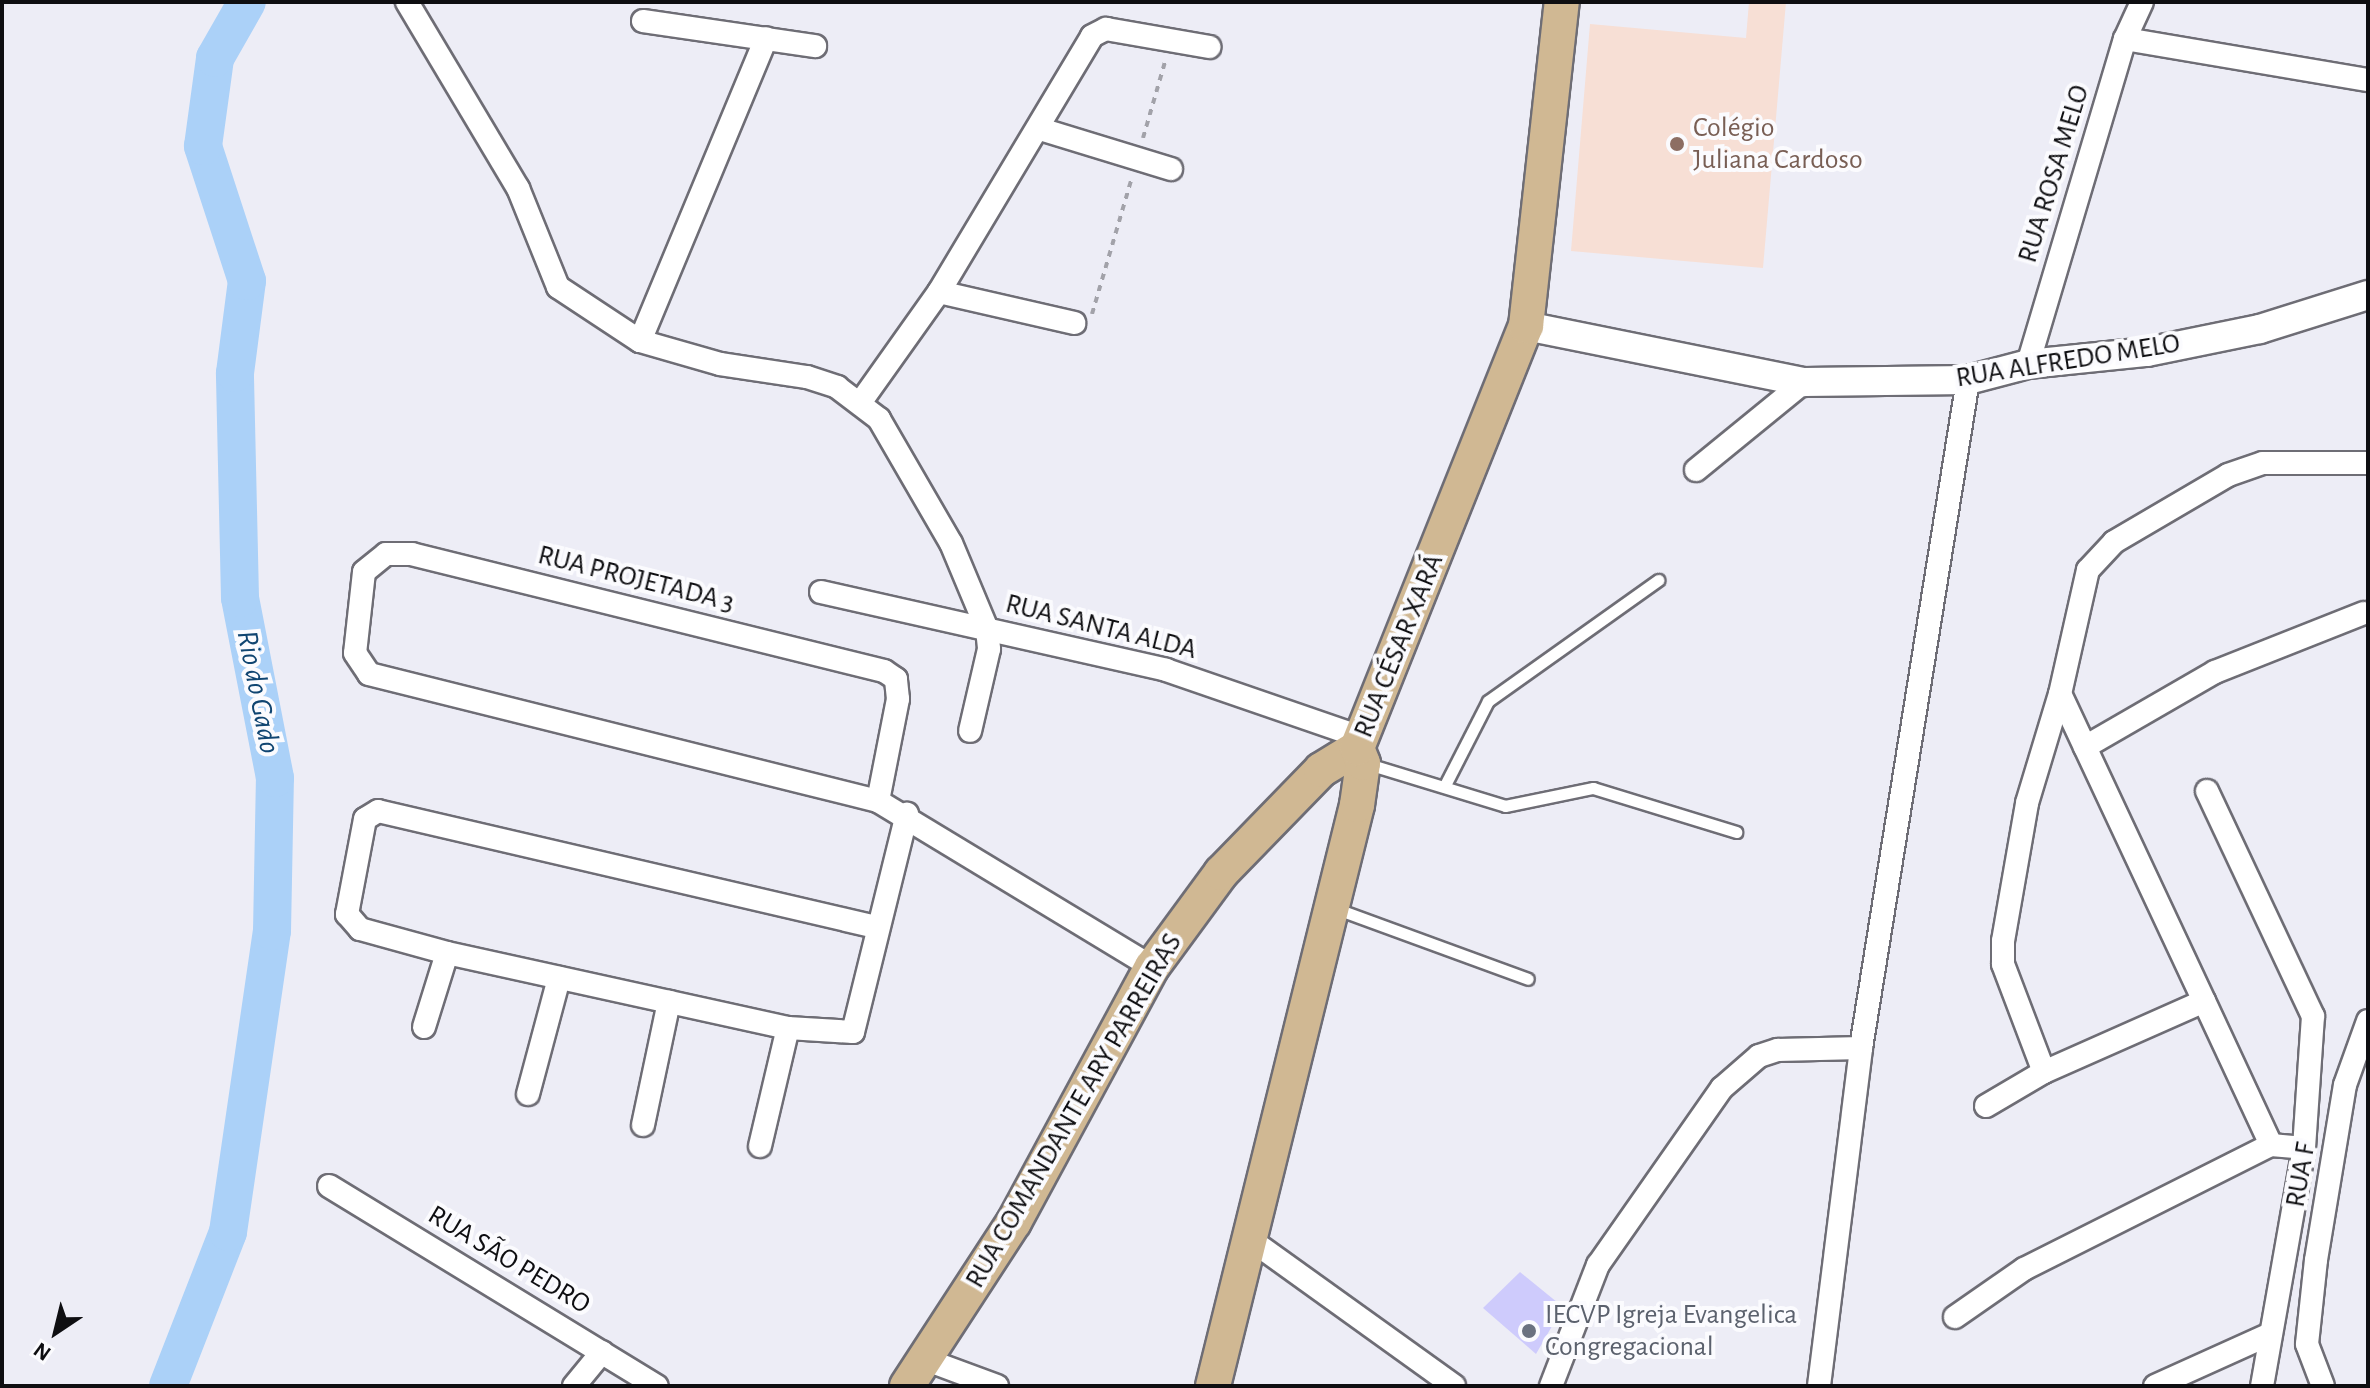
<!DOCTYPE html>
<html>
<head>
<meta charset="utf-8">
<style>
	body { margin:0 }
	#map { position:relative; width:2370px; height:1388px; overflow:hidden; background:#ededf6; font-family:"Alegreya Sans",sans-serif }
	div>[style] { position:absolute }
	[style*='--x'] { left:calc(var(--x)*1px); top:calc(var(--y)*1px); width:calc(var(--w)*1px); rotate:calc(var(--a)*1deg) }
	.education>* { inset:0; background:#f7dfd5 }
	.river>* { height:38px; margin:-19px; padding:0 19px; transform-origin:19px; border-radius:19px; background:#abd1f8 }
	.building>* { inset:0; background:#cecbfc }
	.path>* { height:4px; margin-top:-2px; transform-origin:0; background:repeating-linear-gradient(90deg,#a2a2a9 0 6px,transparent 0 12px) }
	.roads { filter:drop-shadow(2px 0 #6e6d75) drop-shadow(-2px 0 #6e6d75) drop-shadow(0 2px #6e6d75) drop-shadow(0 -2px #6e6d75) }
	.service>* { height:11px; margin:-5.5px; padding:0 5.5px; transform-origin:5.5px; border-radius:5.5px; background:#fff }
	.minor>* { height:22px; margin:-11px; padding:0 11px; transform-origin:11px; border-radius:11px; background:#fff }
	.tertiary>* { height:28px; margin:-14px; padding:0 14px; transform-origin:14px; border-radius:14px; background:#fff }
	.primary>* { height:34px; margin:-17px; padding:0 17px; transform-origin:17px; border-radius:17px; background:#d0b893 }
	.dots>* { width:22px; height:22px; translate:-50% -50%; box-sizing:border-box; border:4px solid #fbfbfe; border-radius:50% }
	span { translate:-50% -50%; white-space:nowrap; text-align:center; line-height:1.15; -webkit-text-stroke:8px #fbfbfe; paint-order:stroke }
	.education-label { font-size:28px; color:#785e54 }
	.left { translate:0 -50%; text-align:left }
	.street-label { font-size:28px; color:#0e0e11 }
	.worship-label { font-size:28px; color:#5b616d }
	.water-label { font-size:30px; color:#104571; font-style:italic }
	.frame { position:absolute; inset:0; border:4px solid #0e0e11; pointer-events:none }
	.north { position:absolute; left:16px; top:1292px; width:80px; height:80px; -webkit-text-stroke:6px #fbfbfe; paint-order:stroke; rotate:215deg; font-size:22px; font-weight:700; line-height:32px; text-align:center; color:#0e0e11 }
	.north::after { content:''; display:block; margin:auto; width:28px; height:36px; background:#0e0e11; clip-path:polygon(50% 0,100% 100%,50% 72%,0 100%) }
</style>
</head>
<body>
<div id="map">
	<div class="education">
		<div style="clip-path:polygon(1749px 2px,1786px 2px,1763px 268px,1571px 251px,1590px 24px,1746px 38px)"></div>
	</div>
	<div class="river">
		<div style="--x:168;--y:1386;--w:165;--a:-68.7"></div>
		<div style="--x:228;--y:1232;--w:304;--a:-81.7"></div>
		<div style="--x:272;--y:931;--w:153;--a:-88.9"></div>
		<div style="--x:275;--y:778;--w:183;--a:-101"></div>
		<div style="--x:240;--y:598;--w:225;--a:-91.3"></div>
		<div style="--x:235;--y:373;--w:93;--a:-82.6"></div>
		<div style="--x:247;--y:281;--w:142;--a:-108.1"></div>
		<div style="--x:203;--y:146;--w:89;--a:-82.2"></div>
		<div style="--x:215;--y:58;--w:64;--a:-60.3"></div>
	</div>
	<div class="building">
		<div style="clip-path:polygon(1520px 1272px,1563px 1307px,1536px 1354px,1483px 1308px)"></div>
	</div>
	<div class="path">
		<div style="--x:1143;--y:138;--w:79;--a:-73.9"></div>
		<div style="--x:1092;--y:314;--w:143;--a:-73.7"></div>
	</div>
	<div class="roads">
		<div class="service">
			<div style="--x:1368;--y:764;--w:143;--a:17"></div>
			<div style="--x:1505;--y:806;--w:90;--a:-11.6"></div>
			<div style="--x:1593;--y:788;--w:150;--a:17.1"></div>
			<div style="--x:1445;--y:785;--w:94;--a:-62.9"></div>
			<div style="--x:1488;--y:701;--w:209;--a:-35.4"></div>
			<div style="--x:1337;--y:909;--w:203;--a:20.1"></div>
		</div>
		<div class="minor">
			<div style="--x:407;--y:2;--w:217;--a:59.2"></div>
			<div style="--x:518;--y:188;--w:107;--a:68"></div>
			<div style="--x:558;--y:287;--w:98;--a:33.4"></div>
			<div style="--x:640;--y:341;--w:83;--a:16"></div>
			<div style="--x:720;--y:364;--w:88;--a:8.5"></div>
			<div style="--x:807;--y:377;--w:32;--a:18"></div>
			<div style="--x:837;--y:387;--w:53;--a:37.3"></div>
			<div style="--x:879;--y:419;--w:143;--a:59.9"></div>
			<div style="--x:951;--y:543;--w:93;--a:67.3"></div>
			<div style="--x:987;--y:629;--w:20;--a:84"></div>
			<div style="--x:989;--y:649;--w:84;--a:103"></div>
			<div style="--x:643;--y:21;--w:174;--a:8.3"></div>
			<div style="--x:2125;--y:39;--w:246;--a:9.6"></div>
			<div style="--x:1040;--y:129;--w:137;--a:17"></div>
			<div style="--x:939;--y:292;--w:139;--a:12.9"></div>
			<div style="--x:640;--y:341;--w:328;--a:-67.4"></div>
			<div style="--x:2028;--y:364;--w:339;--a:-73.4"></div>
			<div style="--x:2125;--y:39;--w:41;--a:-65.3"></div>
			<div style="--x:860;--y:403;--w:136;--a:-54.6"></div>
			<div style="--x:939;--y:292;--w:298;--a:-59.1"></div>
			<div style="--x:1092;--y:36;--w:16;--a:-27"></div>
			<div style="--x:1106;--y:29;--w:105;--a:9.9"></div>
			<div style="--x:1696;--y:470;--w:139;--a:-39.2"></div>
			<div style="--x:821;--y:592;--w:354;--a:12.7"></div>
			<div style="--x:1166;--y:670;--w:206;--a:19"></div>
			<div style="--x:2085;--y:747;--w:150;--a:-30"></div>
			<div style="--x:2215;--y:672;--w:160;--a:-21.6"></div>
			<div style="--x:2207;--y:791;--w:249;--a:64.8"></div>
			<div style="--x:2313;--y:1016;--w:132;--a:93.9"></div>
			<div style="--x:2304;--y:1148;--w:242;--a:100"></div>
			<div style="--x:878;--y:801;--w:104;--a:-78.9"></div>
			<div style="--x:898;--y:699;--w:20;--a:-96"></div>
			<div style="--x:896;--y:679;--w:14;--a:-146"></div>
			<div style="--x:884;--y:671;--w:486;--a:-166.1"></div>
			<div style="--x:412;--y:554;--w:26;--a:180"></div>
			<div style="--x:386;--y:554;--w:28;--a:141"></div>
			<div style="--x:364;--y:572;--w:81;--a:96.3"></div>
			<div style="--x:355;--y:653;--w:25;--a:56"></div>
			<div style="--x:369;--y:674;--w:525;--a:14.01"></div>
			<div style="--x:878;--y:801;--w:320;--a:31.2"></div>
			<div style="--x:876;--y:927;--w:511;--a:-166.89"></div>
			<div style="--x:378;--y:811;--w:15;--a:148"></div>
			<div style="--x:365;--y:819;--w:97;--a:100.7"></div>
			<div style="--x:347;--y:914;--w:20;--a:49"></div>
			<div style="--x:360;--y:929;--w:90;--a:15.4"></div>
			<div style="--x:447;--y:953;--w:349;--a:12.4"></div>
			<div style="--x:788;--y:1028;--w:65;--a:3.5"></div>
			<div style="--x:853;--y:1032;--w:225;--a:-76.1"></div>
			<div style="--x:2204;--y:1001;--w:159;--a:65"></div>
			<div style="--x:424;--y:1027;--w:77;--a:-72.7"></div>
			<div style="--x:2044;--y:1072;--w:116;--a:-110.8"></div>
			<div style="--x:2003;--y:964;--w:23;--a:-90"></div>
			<div style="--x:2003;--y:941;--w:140;--a:-80.1"></div>
			<div style="--x:2027;--y:803;--w:114;--a:-73.2"></div>
			<div style="--x:2060;--y:694;--w:127;--a:-77.3"></div>
			<div style="--x:2088;--y:570;--w:38;--a:-47"></div>
			<div style="--x:2114;--y:542;--w:132;--a:-30.4"></div>
			<div style="--x:2228;--y:475;--w:37;--a:-19"></div>
			<div style="--x:2263;--y:463;--w:105;--a:0"></div>
			<div style="--x:528;--y:1094;--w:120;--a:-75"></div>
			<div style="--x:1986;--y:1106;--w:67;--a:-30.4"></div>
			<div style="--x:2044;--y:1072;--w:175;--a:-23.9"></div>
			<div style="--x:2204;--y:1001;--w:339;--a:-115.1"></div>
			<div style="--x:643;--y:1125;--w:126;--a:-78.1"></div>
			<div style="--x:760;--y:1146;--w:121;--a:-76.7"></div>
			<div style="--x:329;--y:1186;--w:384;--a:31.4"></div>
			<div style="--x:1251;--y:1240;--w:250;--a:35.7"></div>
			<div style="--x:1955;--y:1317;--w:84;--a:-34.8"></div>
			<div style="--x:2024;--y:1269;--w:276;--a:-26.7"></div>
			<div style="--x:2271;--y:1145;--w:33;--a:5"></div>
			<div style="--x:924;--y:1359;--w:78;--a:20.3"></div>
			<div style="--x:574;--y:1386;--w:44;--a:-50.5"></div>
			<div style="--x:1551;--y:1386;--w:130;--a:-68.8"></div>
			<div style="--x:1598;--y:1265;--w:216;--a:-55"></div>
			<div style="--x:1722;--y:1088;--w:49;--a:-40.9"></div>
			<div style="--x:1759;--y:1056;--w:20;--a:-18"></div>
			<div style="--x:1778;--y:1050;--w:83;--a:-1.4"></div>
			<div style="--x:1819;--y:1386;--w:341;--a:-82.9"></div>
			<div style="--x:1861;--y:1048;--w:677;--a:-80.9"></div>
			<div style="--x:2155;--y:1386;--w:124;--a:-24.3"></div>
			<div style="--x:2323;--y:1386;--w:45;--a:-110.9"></div>
			<div style="--x:2307;--y:1344;--w:84;--a:-83.9"></div>
			<div style="--x:2316;--y:1260;--w:177;--a:-80.6"></div>
			<div style="--x:2345;--y:1085;--w:68;--a:-70.2"></div>
		</div>
		<div class="tertiary">
			<div style="--x:1526;--y:326;--w:284;--a:11.4"></div>
			<div style="--x:1804;--y:382;--w:164;--a:-0.7"></div>
			<div style="--x:1968;--y:380;--w:62;--a:-14.9"></div>
			<div style="--x:2028;--y:364;--w:120;--a:-5.8"></div>
			<div style="--x:2147;--y:352;--w:115;--a:-11.5"></div>
			<div style="--x:2260;--y:329;--w:113;--a:-17.5"></div>
		</div>
		<div class="primary">
			<div style="--x:907;--y:1386;--w:196;--a:-56.9"></div>
			<div style="--x:1014;--y:1222;--w:290;--a:-61.6"></div>
			<div style="--x:1152;--y:967;--w:117;--a:-53.7"></div>
			<div style="--x:1221;--y:873;--w:144;--a:-45.8"></div>
			<div style="--x:1321;--y:770;--w:42;--a:-31.4"></div>
			<div style="--x:1213;--y:1386;--w:599;--a:-76.08"></div>
			<div style="--x:1357;--y:805;--w:42;--a:-81.9"></div>
			<div style="--x:1363;--y:763;--w:16;--a:-112"></div>
			<div style="--x:1357;--y:748;--w:455;--a:-68.2"></div>
			<div style="--x:1526;--y:326;--w:326;--a:-83.7"></div>
		</div>
	</div>
	<div class="dots">
		<div style="left:1677px;top:144px;background:#8d6e63"></div>
		<div style="left:1529px;top:1331px;background:#6b7280"></div>
	</div>
	<div class="education-label">
		<span class="left" style="left:1693px;top:144px">Colégio<br>Juliana Cardoso</span>
	</div>
	<div class="street-label">
		<span style="left:2054px;top:174px;rotate:-73deg">RUA ROSA MELO</span>
		<span style="left:2068px;top:361px;rotate:-9deg">RUA ALFREDO MELO</span>
		<span style="left:636px;top:579px;rotate:14deg">RUA PROJETADA 3</span>
		<span style="left:1101px;top:627px;rotate:14deg">RUA SANTA ALDA</span>
		<span style="left:1399px;top:646px;rotate:-68deg">RUA CÉSAR XARÁ</span>
		<span style="left:1074px;top:1111px;rotate:-60deg">RUA COMANDANTE ARY PARREIRAS</span>
		<span style="left:2301px;top:1175px;rotate:-80deg">RUA F</span>
		<span style="left:509px;top:1260px;rotate:31deg">RUA SÃO PEDRO</span>
	</div>
	<div class="worship-label">
		<span class="left" style="left:1545px;top:1331px">IECVP Igreja Evangelica<br>Congregacional</span>
	</div>
	<div class="water-label">
		<span style="left:258px;top:692px;rotate:79deg">Rio do Gado</span>
	</div>
	<div class="frame"></div>
	<div class="north">N</div>
</div>
</body>
</html>
